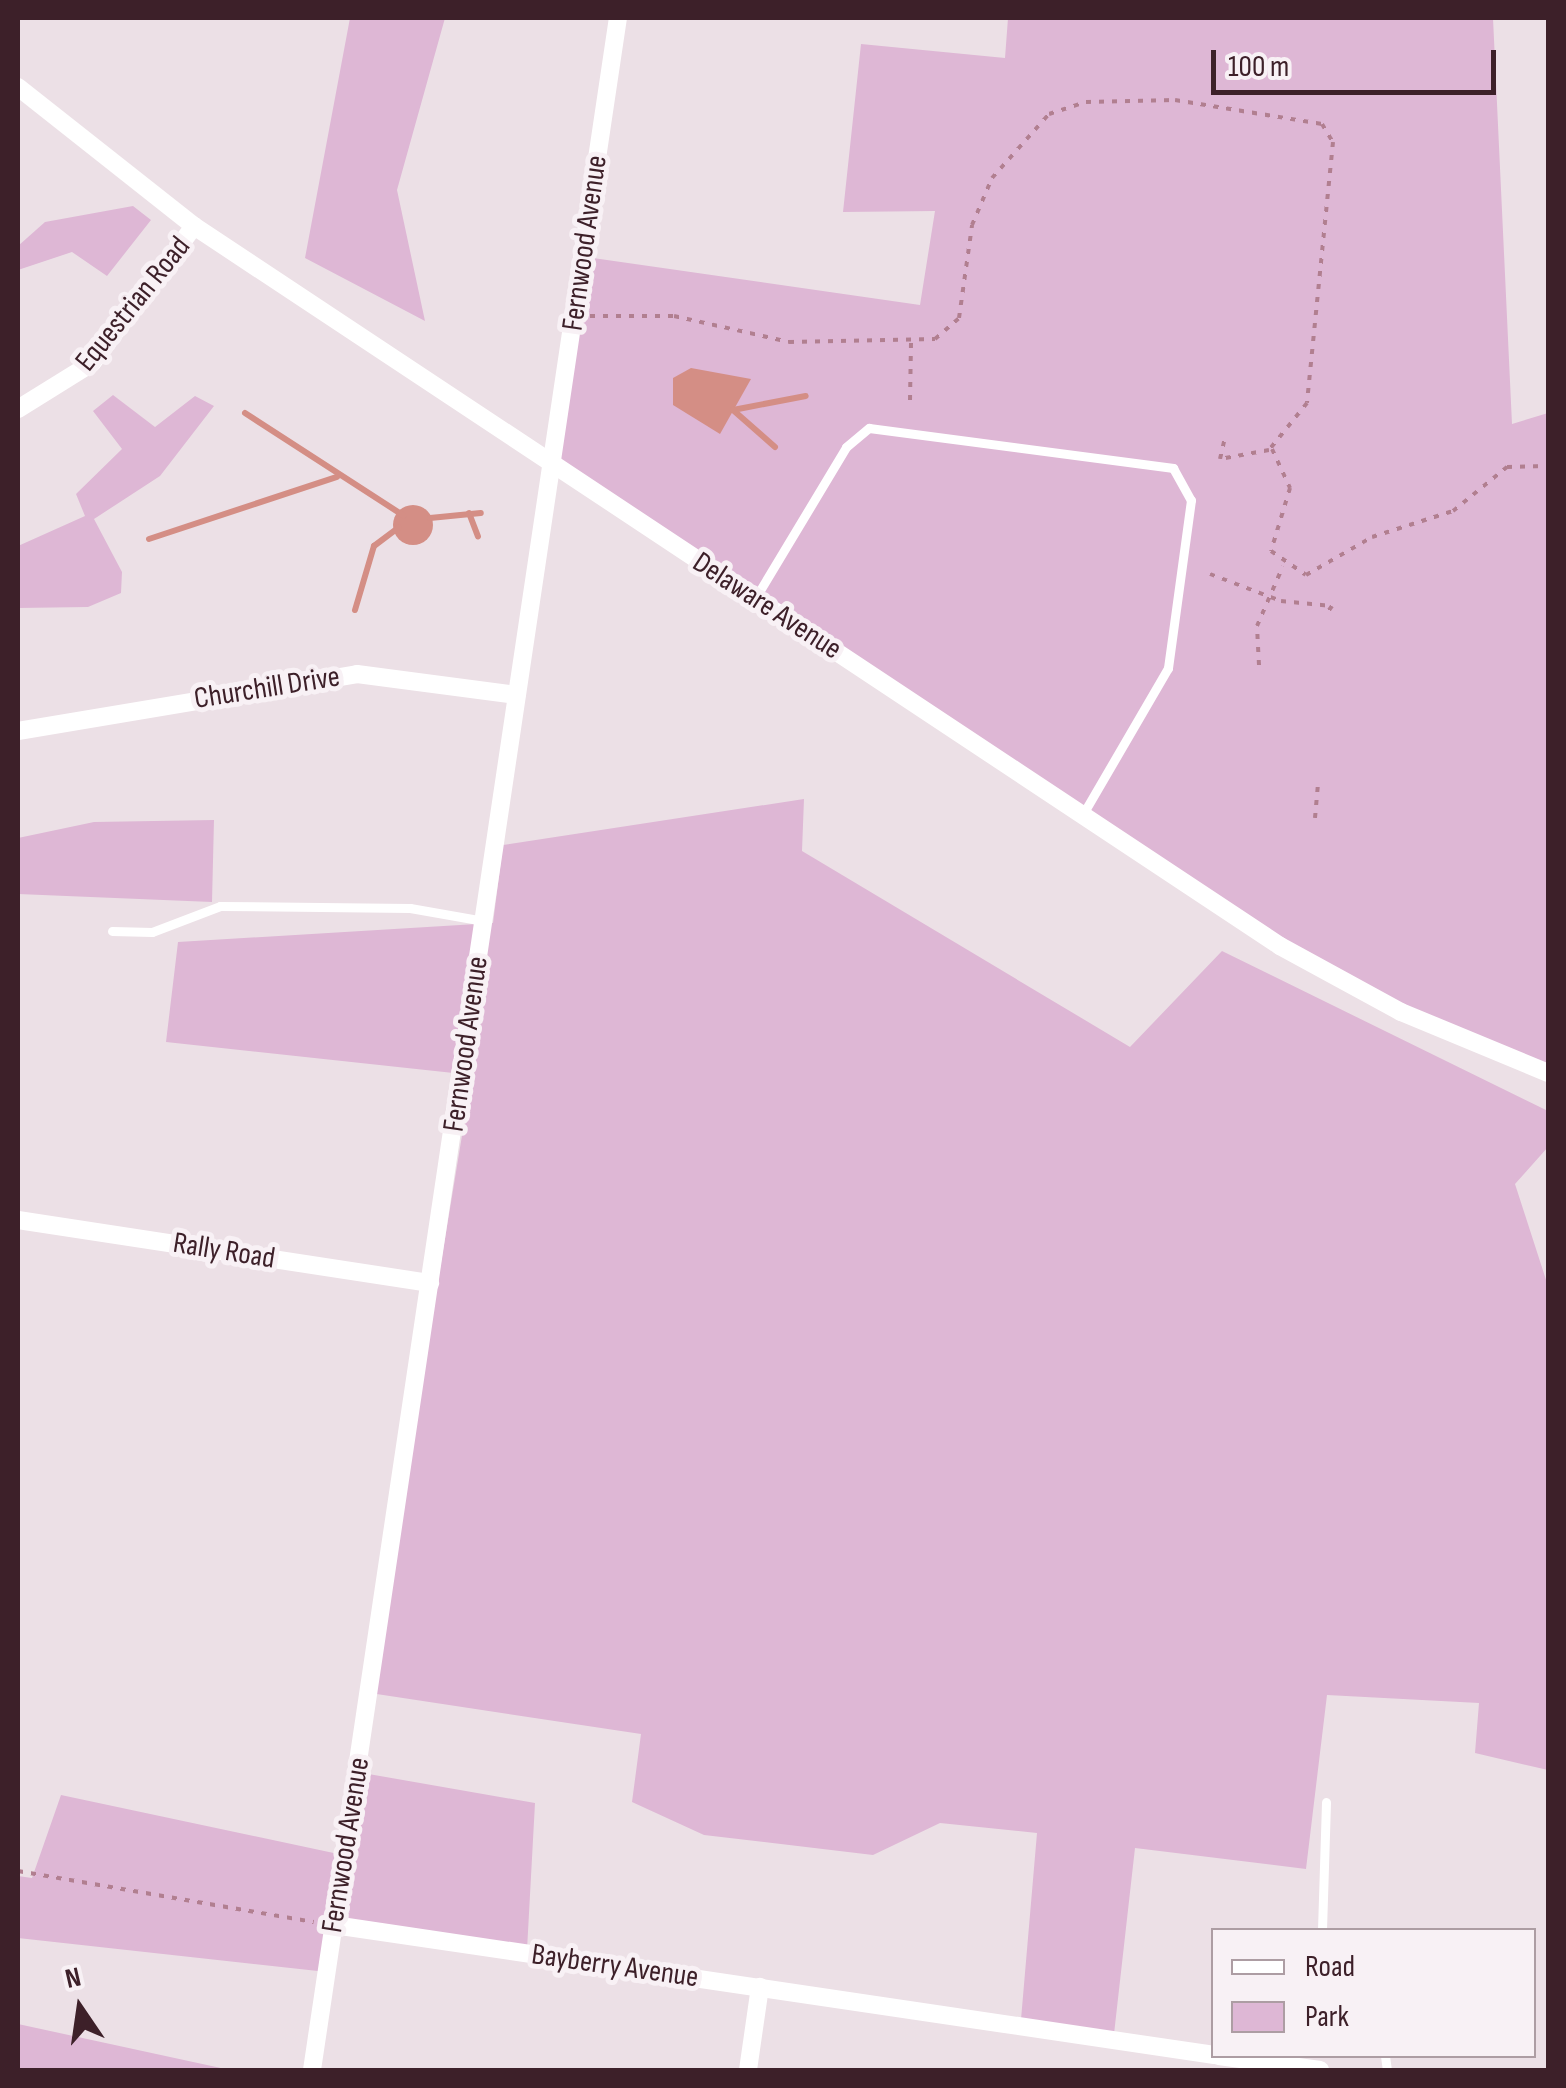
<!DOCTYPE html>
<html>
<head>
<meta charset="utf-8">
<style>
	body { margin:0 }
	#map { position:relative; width:1566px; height:2088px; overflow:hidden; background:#ece0e6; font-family:"Sofia Sans Condensed",sans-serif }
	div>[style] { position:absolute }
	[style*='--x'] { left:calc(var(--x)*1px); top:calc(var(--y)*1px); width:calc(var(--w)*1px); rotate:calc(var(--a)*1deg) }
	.green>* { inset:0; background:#deb7d5 }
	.water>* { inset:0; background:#d48e85 }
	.round { border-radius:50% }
	.stream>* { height:6px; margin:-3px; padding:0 3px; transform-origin:3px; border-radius:3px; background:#d48e85 }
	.path>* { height:4px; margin-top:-2px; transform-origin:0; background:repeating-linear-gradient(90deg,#b17f90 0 5px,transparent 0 13px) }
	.lane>* { height:9px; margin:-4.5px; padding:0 4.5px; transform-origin:4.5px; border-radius:4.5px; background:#fff }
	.street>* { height:18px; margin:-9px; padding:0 9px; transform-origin:9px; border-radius:9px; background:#fff }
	span { translate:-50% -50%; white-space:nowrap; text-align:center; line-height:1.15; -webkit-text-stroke:10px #f8f1f5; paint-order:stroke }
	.street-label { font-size:30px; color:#3d2029 }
	.frame { position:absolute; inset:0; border:20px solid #3d2029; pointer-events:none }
	.legend { position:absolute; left:1211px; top:1928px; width:325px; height:130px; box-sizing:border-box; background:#f8f1f5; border:2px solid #ad9da3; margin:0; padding:12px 18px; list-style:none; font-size:30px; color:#3d2029 }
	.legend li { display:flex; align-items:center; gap:20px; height:50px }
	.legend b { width:50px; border:2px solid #ad9da3 }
	.north { position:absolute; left:30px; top:1958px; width:100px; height:100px; -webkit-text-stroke:8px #f8f1f5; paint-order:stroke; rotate:347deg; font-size:28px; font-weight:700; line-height:40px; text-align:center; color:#3d2029 }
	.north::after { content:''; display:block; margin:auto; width:35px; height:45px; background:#3d2029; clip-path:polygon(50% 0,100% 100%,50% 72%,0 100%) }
	.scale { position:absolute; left:1211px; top:50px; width:285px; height:45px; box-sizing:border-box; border:5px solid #3d2029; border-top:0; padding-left:12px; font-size:30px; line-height:35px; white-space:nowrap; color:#3d2029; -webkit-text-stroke:8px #f8f1f5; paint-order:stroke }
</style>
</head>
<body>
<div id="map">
	<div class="green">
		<div style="clip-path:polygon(350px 18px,445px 18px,397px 190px,425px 321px,305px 258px)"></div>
		<div style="clip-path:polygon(1008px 18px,1493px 18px,1512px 424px,1548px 413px,1548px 1069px,1370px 997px,550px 463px,586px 257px,920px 305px,935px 211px,843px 212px,861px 44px,1005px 58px)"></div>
		<div style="clip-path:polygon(133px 206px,151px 220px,107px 276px,72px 252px,18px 270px,18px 246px,45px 222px)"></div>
		<div style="clip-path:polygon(113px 395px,155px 427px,195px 396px,214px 406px,160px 476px,94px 519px,122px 572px,121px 593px,88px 607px,18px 608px,18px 546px,85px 516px,76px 494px,122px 449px,93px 411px)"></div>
		<div style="clip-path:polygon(804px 799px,802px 851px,1130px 1047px,1222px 951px,1548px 1111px,1548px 1147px,1515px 1184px,1548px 1286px,1548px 1770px,1475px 1753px,1479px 1703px,1327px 1695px,1306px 1869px,1135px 1848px,1113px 2043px,1020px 2031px,1037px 1833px,940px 1823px,873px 1855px,704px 1835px,632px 1802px,641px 1734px,370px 1693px,472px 1075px,166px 1042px,178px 942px,493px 923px,503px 845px)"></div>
		<div style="clip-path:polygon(214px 820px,212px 902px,18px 894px,18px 838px,94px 822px)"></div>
		<div style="clip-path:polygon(357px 1772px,535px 1803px,527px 1950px,333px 1927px,327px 1972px,18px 1938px,18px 1876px,32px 1878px,61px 1795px,343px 1855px)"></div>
		<div style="clip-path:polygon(18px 2024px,230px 2070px,18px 2070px)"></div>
	</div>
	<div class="water">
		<div style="clip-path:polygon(691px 368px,751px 379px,720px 434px,673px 405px,673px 378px)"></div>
		<div class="round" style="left:393px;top:505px;width:40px;height:40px"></div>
	</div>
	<div class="stream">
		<div style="--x:733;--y:410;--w:74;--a:-10.9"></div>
		<div style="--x:733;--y:410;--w:56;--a:41.4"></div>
		<div style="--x:245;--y:413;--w:189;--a:32.9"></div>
		<div style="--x:469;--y:513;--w:25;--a:69"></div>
		<div style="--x:430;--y:518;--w:51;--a:-5.6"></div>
		<div style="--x:149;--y:539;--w:198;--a:-18.3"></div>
		<div style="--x:355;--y:610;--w:67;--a:-73.5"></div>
		<div style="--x:374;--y:546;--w:31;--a:-37"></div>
	</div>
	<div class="path">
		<div style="--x:590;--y:316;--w:84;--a:0"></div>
		<div style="--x:674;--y:316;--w:118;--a:12.7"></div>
		<div style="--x:789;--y:342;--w:146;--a:-1.2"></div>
		<div style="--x:935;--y:339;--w:32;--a:-41"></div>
		<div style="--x:959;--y:318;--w:94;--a:-82"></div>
		<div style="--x:972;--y:225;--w:51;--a:-66.9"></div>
		<div style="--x:992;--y:178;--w:86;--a:-48.3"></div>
		<div style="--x:1049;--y:114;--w:39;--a:-18"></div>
		<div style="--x:1086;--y:102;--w:89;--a:-1.3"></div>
		<div style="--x:1175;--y:100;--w:149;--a:9.3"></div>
		<div style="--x:1322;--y:124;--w:21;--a:59"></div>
		<div style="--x:1333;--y:142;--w:262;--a:95.7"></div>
		<div style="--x:1307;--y:403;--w:60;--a:129"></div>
		<div style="--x:1269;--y:450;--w:50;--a:169.6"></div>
		<div style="--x:1220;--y:459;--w:23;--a:-77"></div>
		<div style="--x:910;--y:400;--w:58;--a:-89"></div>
		<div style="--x:1272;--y:449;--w:43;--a:65.2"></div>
		<div style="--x:1290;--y:488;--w:66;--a:106.8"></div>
		<div style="--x:1271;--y:551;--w:42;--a:34.4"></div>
		<div style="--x:1306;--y:575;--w:76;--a:-29.9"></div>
		<div style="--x:1372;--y:537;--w:85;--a:-17.8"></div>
		<div style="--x:1453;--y:511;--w:70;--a:-39.2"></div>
		<div style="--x:1507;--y:467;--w:41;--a:-1.4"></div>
		<div style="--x:1210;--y:574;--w:76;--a:20.8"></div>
		<div style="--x:1281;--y:601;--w:51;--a:5.6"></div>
		<div style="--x:1332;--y:606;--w:9;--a:126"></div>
		<div style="--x:1259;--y:665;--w:39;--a:-93"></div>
		<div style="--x:1257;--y:626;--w:65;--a:-66.6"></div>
		<div style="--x:1315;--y:818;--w:34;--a:-85"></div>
		<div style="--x:18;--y:1871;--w:300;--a:9.8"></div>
	</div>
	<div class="lane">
		<div style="--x:756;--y:597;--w:175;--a:-59"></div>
		<div style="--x:846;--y:447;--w:30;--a:-40"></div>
		<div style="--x:869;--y:428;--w:307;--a:7.5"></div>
		<div style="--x:1173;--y:468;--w:37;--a:61"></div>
		<div style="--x:1191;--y:500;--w:170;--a:97.8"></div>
		<div style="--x:1168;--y:668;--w:169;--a:120.2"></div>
		<div style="--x:112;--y:931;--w:40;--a:1.4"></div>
		<div style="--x:152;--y:932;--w:73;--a:-20.9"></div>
		<div style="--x:220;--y:906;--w:190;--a:0.6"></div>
		<div style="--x:410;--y:908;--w:75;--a:10"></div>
		<div style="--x:1322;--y:1930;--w:128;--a:-88.2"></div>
		<div style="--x:1385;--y:2056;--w:14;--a:82"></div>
	</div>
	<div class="street">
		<div style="--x:18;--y:87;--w:224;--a:38.3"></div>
		<div style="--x:194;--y:226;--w:1303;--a:33.54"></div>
		<div style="--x:1280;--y:946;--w:138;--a:28.6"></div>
		<div style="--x:1401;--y:1012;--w:159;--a:22.5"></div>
		<div style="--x:18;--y:409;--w:87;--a:-31.9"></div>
		<div style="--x:92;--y:363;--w:171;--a:-53.3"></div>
		<div style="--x:18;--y:731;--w:344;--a:-9.5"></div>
		<div style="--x:357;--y:674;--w:161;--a:7.5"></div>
		<div style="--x:18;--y:1220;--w:417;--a:8.7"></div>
		<div style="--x:334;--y:1925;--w:890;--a:8.4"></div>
		<div style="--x:1219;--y:2056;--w:102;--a:7.9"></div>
		<div style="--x:312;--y:2070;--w:2075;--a:-81.52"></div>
		<div style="--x:748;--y:2070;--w:84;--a:-81.8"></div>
	</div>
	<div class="street-label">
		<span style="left:585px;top:243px;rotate:-82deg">Fernwood Avenue</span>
		<span style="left:133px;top:304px;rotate:-51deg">Equestrian Road</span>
		<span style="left:767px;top:606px;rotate:33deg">Delaware Avenue</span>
		<span style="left:267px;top:688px;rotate:-9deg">Churchill Drive</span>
		<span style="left:466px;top:1044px;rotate:-82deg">Fernwood Avenue</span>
		<span style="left:224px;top:1251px;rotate:9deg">Rally Road</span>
		<span style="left:346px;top:1845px;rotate:-81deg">Fernwood Avenue</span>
		<span style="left:615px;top:1966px;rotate:8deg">Bayberry Avenue</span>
	</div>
	<div class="frame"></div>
	<ul class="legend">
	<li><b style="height:12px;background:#fff"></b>Road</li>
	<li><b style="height:28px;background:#deb7d5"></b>Park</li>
	</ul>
	<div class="north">N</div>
	<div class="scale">100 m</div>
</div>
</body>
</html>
